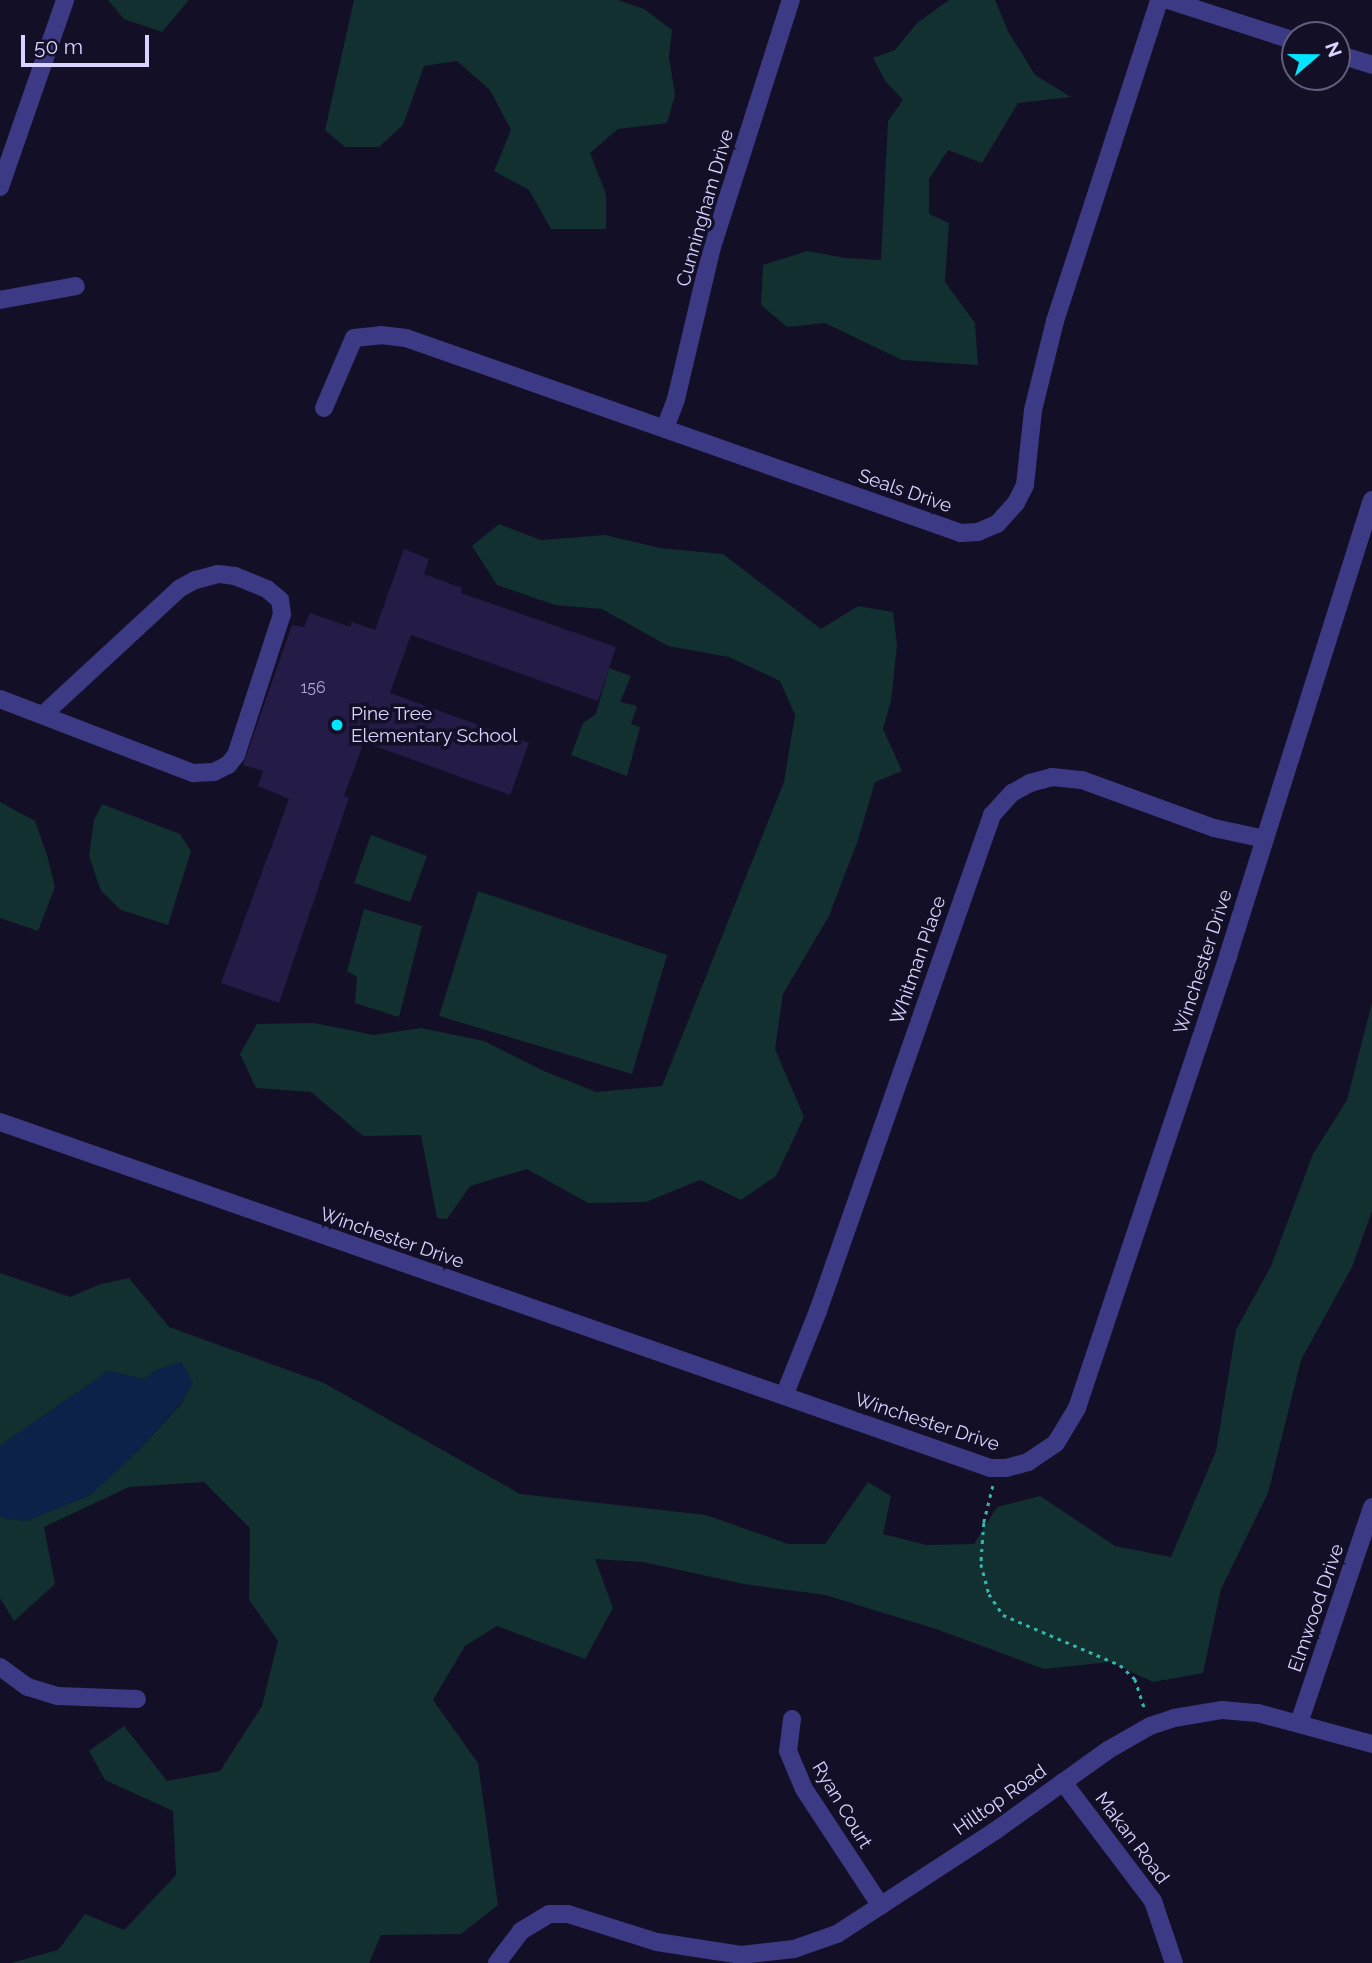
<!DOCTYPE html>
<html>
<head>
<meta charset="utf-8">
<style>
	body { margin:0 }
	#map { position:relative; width:1372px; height:1963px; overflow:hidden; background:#130f26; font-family:Raleway,sans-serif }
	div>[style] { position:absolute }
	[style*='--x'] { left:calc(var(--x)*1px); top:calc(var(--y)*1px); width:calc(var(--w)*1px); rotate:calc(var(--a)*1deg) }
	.green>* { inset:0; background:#12302f }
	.water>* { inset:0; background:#0c2248 }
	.building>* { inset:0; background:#241b47 }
	.path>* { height:2.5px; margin-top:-1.25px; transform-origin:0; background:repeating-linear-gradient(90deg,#2fb8b0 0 3.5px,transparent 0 8.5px) }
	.minor>* { height:18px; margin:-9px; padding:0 9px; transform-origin:9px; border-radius:9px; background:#3d3a85 }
	.dots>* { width:19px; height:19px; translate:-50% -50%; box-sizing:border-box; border:4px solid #130f26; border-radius:50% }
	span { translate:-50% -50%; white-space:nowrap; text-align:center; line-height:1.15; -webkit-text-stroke:7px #130f26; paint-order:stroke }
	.number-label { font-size:16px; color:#aca6d1 }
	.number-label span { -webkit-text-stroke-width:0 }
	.street-label { font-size:19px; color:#d9d4ff }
	.poi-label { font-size:19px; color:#d9d4ff }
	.left { translate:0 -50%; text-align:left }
	.north { position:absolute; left:1281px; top:21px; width:70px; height:70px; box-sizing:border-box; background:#130f26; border:2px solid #625e7d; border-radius:50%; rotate:70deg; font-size:19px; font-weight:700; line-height:28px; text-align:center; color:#d9d4ff }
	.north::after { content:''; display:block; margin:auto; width:24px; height:32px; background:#00e5ff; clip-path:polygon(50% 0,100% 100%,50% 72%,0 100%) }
	.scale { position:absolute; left:21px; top:35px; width:128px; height:32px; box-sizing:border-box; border:4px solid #d9d4ff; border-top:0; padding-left:9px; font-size:21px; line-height:24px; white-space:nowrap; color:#d9d4ff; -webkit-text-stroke:5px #130f26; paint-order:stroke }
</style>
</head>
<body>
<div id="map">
	<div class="green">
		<div style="clip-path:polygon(108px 0,189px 0,162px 32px,124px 19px)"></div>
		<div style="clip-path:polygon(354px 0,618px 0,644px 9px,672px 30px,669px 57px,675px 95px,667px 123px,618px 129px,590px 153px,606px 194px,606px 229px,551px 229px,529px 190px,494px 171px,511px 130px,490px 90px,457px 61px,424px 66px,403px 125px,379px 147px,345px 147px,325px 130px)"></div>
		<div style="clip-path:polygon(949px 0,995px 0,1008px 31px,1035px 75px,1071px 97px,1018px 103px,982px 163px,948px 150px,929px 179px,929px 214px,949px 223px,945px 282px,975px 323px,978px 365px,902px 360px,825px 323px,787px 327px,761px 305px,763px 265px,807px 251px,846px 258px,881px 260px,888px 121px,903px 100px,886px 82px,873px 58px,895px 50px,917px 23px)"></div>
		<div style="clip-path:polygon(499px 524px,541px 540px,605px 535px,660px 548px,723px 554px,821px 629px,858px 606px,893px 612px,897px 645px,891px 701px,883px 729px,902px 771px,875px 782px,858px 840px,829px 916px,783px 994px,775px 1049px,804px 1117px,776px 1176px,741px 1200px,700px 1180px,646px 1202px,588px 1203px,527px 1169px,470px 1186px,447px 1219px,437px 1218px,421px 1135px,363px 1136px,311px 1092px,256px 1088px,240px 1054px,257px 1024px,314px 1023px,374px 1035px,421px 1028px,484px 1041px,544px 1071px,596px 1092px,662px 1086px,784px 782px,795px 715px,780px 681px,729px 657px,668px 646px,602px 609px,555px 605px,497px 585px,472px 546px)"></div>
		<div style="clip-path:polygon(609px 668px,631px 676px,620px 702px,637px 706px,631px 724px,640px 727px,627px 776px,571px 755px,583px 723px,596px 714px)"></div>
		<div style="clip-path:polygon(0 802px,35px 821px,47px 855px,55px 887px,38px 931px,0 918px)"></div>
		<div style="clip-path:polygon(102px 804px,180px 834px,191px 851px,168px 925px,121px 910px,101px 891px,89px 856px,94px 820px)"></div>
		<div style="clip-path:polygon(371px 835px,427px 856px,410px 902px,354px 883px)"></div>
		<div style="clip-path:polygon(478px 891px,667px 955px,632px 1074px,439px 1016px)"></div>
		<div style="clip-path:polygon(364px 909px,422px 926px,399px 1017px,355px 1003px,357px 977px,347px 971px)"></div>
		<div style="clip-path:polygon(1372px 1003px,1372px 1211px,1352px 1267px,1301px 1360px,1268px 1493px,1221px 1589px,1203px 1673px,1153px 1682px,1110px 1662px,1044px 1669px,936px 1629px,825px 1595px,744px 1584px,643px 1562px,595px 1559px,613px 1608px,585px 1659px,497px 1626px,465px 1646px,433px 1700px,478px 1763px,498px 1905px,461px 1934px,381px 1935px,369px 1963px,11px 1963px,58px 1950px,85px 1914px,124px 1930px,176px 1875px,173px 1811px,105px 1780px,89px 1751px,124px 1726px,167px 1781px,220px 1771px,262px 1706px,278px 1641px,249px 1600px,250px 1528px,204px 1482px,129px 1487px,44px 1527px,55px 1584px,14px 1621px,0 1598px,0 1514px,3px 1518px,26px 1521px,90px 1495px,137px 1452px,182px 1403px,192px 1382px,158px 1369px,144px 1379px,108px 1371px,0 1446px,0 1273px,70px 1297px,101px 1284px,129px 1278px,169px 1327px,324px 1383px,520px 1494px,706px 1515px,788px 1544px,825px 1544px,868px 1482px,891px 1496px,883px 1534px,926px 1545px,974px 1544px,997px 1507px,1040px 1496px,1115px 1546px,1171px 1557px,1216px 1451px,1236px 1330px,1271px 1266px,1313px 1154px,1347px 1100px)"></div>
	</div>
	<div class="water">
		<div style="clip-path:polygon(181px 1362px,193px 1382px,182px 1402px,137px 1452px,90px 1495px,26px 1521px,3px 1518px,0 1514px,0 1446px,108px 1371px,144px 1379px,158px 1369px)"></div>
	</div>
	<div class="building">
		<div style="clip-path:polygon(404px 549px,429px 559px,424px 574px,462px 588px,461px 593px,616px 647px,598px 701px,411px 635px,390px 693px,529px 743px,510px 795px,364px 742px,344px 796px,349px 798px,279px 1003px,221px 983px,289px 799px,258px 786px,263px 771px,243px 765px,292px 625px,304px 627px,310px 613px,350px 627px,352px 622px,375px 630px)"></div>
	</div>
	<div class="path">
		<div style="--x:993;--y:1486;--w:38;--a:104"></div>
		<div style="--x:984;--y:1523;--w:41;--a:94.2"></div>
		<div style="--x:981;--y:1564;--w:31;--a:75"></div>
		<div style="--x:989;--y:1594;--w:25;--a:56"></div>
		<div style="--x:1003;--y:1615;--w:127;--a:23.1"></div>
		<div style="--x:1120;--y:1665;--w:21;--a:43"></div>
		<div style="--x:1135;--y:1679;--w:32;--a:72"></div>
	</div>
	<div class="minor">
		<div style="--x:1168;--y:0;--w:133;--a:17.9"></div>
		<div style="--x:1337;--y:54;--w:37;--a:17"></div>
		<div style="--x:0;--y:187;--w:198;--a:-70.8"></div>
		<div style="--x:0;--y:300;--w:77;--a:-10.4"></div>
		<div style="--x:324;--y:408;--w:76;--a:-66.8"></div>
		<div style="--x:354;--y:338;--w:27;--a:-6"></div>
		<div style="--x:381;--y:335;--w:25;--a:7"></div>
		<div style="--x:406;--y:338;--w:588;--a:19.36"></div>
		<div style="--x:961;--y:533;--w:17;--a:-3"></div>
		<div style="--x:978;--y:532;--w:21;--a:-23"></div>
		<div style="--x:997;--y:524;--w:28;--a:-48"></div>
		<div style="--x:1016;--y:503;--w:20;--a:-63"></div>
		<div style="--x:1025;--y:485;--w:75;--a:-83.9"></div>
		<div style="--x:1033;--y:410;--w:92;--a:-76.1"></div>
		<div style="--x:1055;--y:321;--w:337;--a:-72"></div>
		<div style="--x:665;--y:428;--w:31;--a:-69"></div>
		<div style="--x:676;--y:399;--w:156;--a:-76.7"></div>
		<div style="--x:712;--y:247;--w:259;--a:-72.3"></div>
		<div style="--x:0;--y:699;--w:207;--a:21"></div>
		<div style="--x:193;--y:773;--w:21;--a:-3"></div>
		<div style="--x:214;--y:772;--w:16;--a:-27"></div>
		<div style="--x:228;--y:765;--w:13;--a:-51"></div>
		<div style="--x:236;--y:755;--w:148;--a:-71.9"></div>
		<div style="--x:282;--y:614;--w:14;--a:-98"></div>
		<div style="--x:280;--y:600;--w:17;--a:-140"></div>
		<div style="--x:267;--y:589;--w:35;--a:-158"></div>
		<div style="--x:235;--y:576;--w:17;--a:-173"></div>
		<div style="--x:218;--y:574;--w:24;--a:165"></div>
		<div style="--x:195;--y:580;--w:18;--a:151"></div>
		<div style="--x:179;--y:589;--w:185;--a:137.2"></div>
		<div style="--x:0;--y:1122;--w:1049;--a:19.26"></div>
		<div style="--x:990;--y:1468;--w:16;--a:0"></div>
		<div style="--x:1006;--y:1468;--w:23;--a:-15"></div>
		<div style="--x:1028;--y:1462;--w:34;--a:-34"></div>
		<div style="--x:1056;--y:1443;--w:41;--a:-59"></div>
		<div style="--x:1077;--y:1408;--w:477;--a:-71.5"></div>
		<div style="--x:1228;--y:956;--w:478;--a:-72.5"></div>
		<div style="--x:784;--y:1396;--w:92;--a:-68.2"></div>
		<div style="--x:818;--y:1311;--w:526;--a:-70.67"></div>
		<div style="--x:992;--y:815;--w:30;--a:-48"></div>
		<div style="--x:1012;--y:793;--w:21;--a:-29"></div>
		<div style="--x:1030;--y:783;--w:23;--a:-15"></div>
		<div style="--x:1052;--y:777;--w:30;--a:6"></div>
		<div style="--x:1082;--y:780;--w:140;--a:20"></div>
		<div style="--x:1214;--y:828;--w:52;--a:12.2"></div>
		<div style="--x:0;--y:1667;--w:34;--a:36"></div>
		<div style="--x:28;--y:1687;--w:31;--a:17"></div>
		<div style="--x:58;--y:1696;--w:79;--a:2.2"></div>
		<div style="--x:792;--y:1719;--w:32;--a:97"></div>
		<div style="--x:788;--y:1751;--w:41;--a:67.2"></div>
		<div style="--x:804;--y:1789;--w:140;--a:56.7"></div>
		<div style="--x:1299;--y:1723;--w:228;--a:-71.3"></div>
		<div style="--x:1063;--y:1782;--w:149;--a:52.9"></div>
		<div style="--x:1153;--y:1901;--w:65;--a:71.3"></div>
		<div style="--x:497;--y:1963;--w:40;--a:-53"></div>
		<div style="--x:521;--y:1931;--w:33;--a:-31"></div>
		<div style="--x:549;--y:1914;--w:19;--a:0"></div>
		<div style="--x:568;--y:1914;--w:93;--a:17.5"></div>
		<div style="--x:657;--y:1942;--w:85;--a:8.8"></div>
		<div style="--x:741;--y:1955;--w:53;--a:-6.5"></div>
		<div style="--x:794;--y:1949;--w:46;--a:-19.2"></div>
		<div style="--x:837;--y:1934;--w:189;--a:-33.1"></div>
		<div style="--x:995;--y:1831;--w:139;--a:-35.6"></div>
		<div style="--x:1108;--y:1750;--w:48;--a:-29.7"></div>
		<div style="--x:1150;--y:1726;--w:25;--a:-18"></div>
		<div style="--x:1174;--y:1718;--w:49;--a:-9.5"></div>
		<div style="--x:1222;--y:1710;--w:36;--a:5"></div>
		<div style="--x:1258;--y:1713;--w:118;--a:15.2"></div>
	</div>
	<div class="dots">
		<div style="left:337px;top:725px;background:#00e5ff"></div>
	</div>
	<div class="number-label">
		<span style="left:313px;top:688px">156</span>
	</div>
	<div class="street-label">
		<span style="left:705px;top:208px;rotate:-74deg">Cunningham Drive</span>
		<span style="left:905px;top:491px;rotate:19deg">Seals Drive</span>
		<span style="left:918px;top:960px;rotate:-71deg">Whitman Place</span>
		<span style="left:1203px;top:962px;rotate:-72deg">Winchester Drive</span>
		<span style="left:392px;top:1238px;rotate:19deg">Winchester Drive</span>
		<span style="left:927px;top:1422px;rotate:18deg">Winchester Drive</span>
		<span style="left:1316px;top:1608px;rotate:-71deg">Elmwood Drive</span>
		<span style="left:1000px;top:1800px;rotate:-35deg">Hilltop Road</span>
		<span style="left:842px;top:1805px;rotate:59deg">Ryan Court</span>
		<span style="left:1132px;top:1838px;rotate:53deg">Makan Road</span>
	</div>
	<div class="poi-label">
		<span class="left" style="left:351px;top:725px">Pine Tree<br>Elementary School</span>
	</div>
	<div class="north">N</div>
	<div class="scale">50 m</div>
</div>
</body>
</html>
